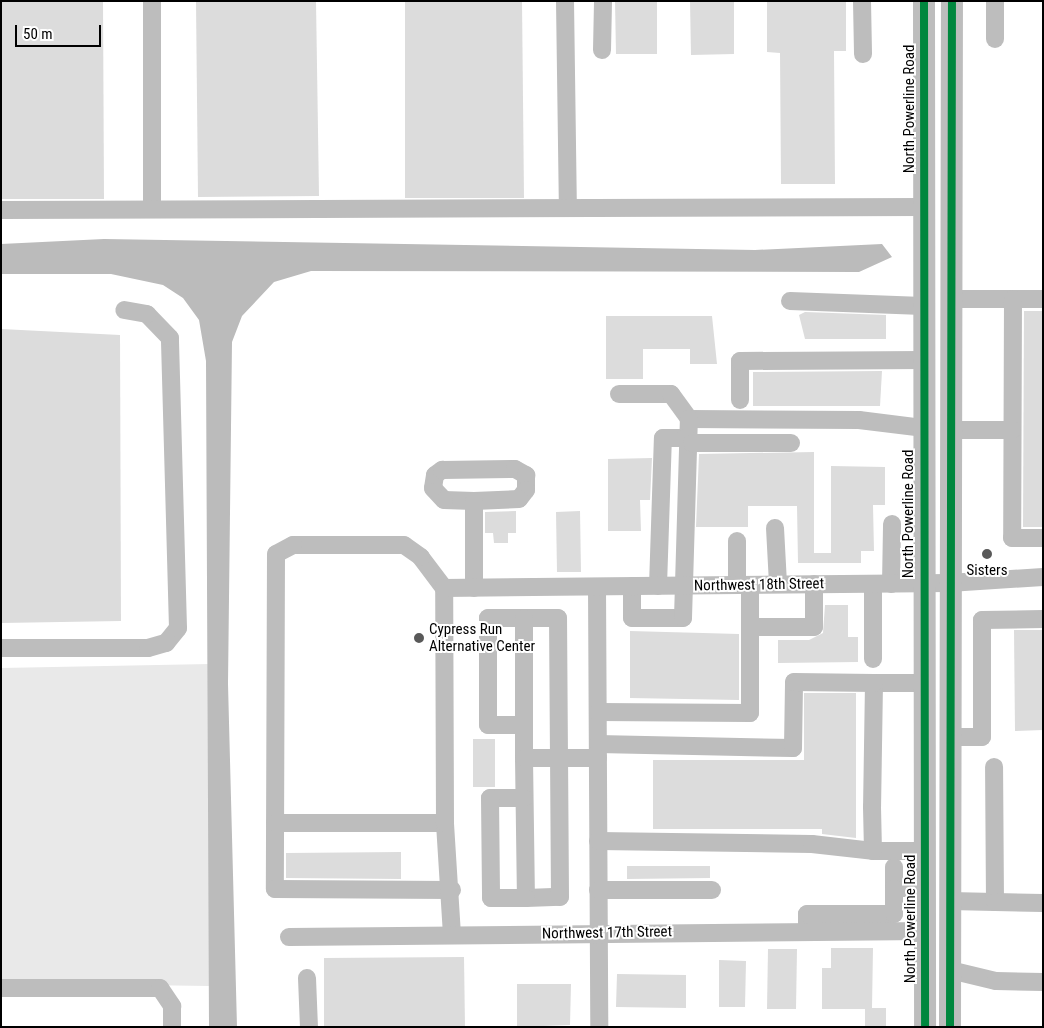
<!DOCTYPE html>
<html>
<head>
<meta charset="utf-8">
<style>
	body { margin:0 }
	#map { position:relative; width:1044px; height:1028px; overflow:hidden; background:#fff; font-family:"Roboto Condensed",sans-serif }
	div>[style] { position:absolute }
	[style*='--x'] { left:calc(var(--x)*1px); top:calc(var(--y)*1px); width:calc(var(--w)*1px); rotate:calc(var(--a)*1deg) }
	.green>* { inset:0; background:#e9e9e9 }
	.water>* { inset:0; background:#bbb }
	.building>* { inset:0; background:#dcdcdc }
	.minor>* { height:18px; margin:-9px; padding:0 9px; transform-origin:9px; border-radius:9px; background:#bdbdbd }
	.major>* { height:22px; margin:-11px; padding:0 11px; transform-origin:11px; border-radius:11px; background:#bdbdbd }
	.cycleway>* { height:8px; margin:-4px; padding:0 4px; transform-origin:4px; border-radius:4px; background:#00873e }
	.dots>* { width:14px; height:14px; translate:-50% -50%; box-sizing:border-box; border:2px solid #fff; border-radius:50% }
	span { translate:-50% -50%; white-space:nowrap; text-align:center; line-height:1.15; -webkit-text-stroke:4px #fff; paint-order:stroke }
	.street-label { font-size:15px; color:#000 }
	.poi-label { font-size:15px; color:#000 }
	.left { translate:0 -50%; text-align:left }
	.frame { position:absolute; inset:0; border:2px solid #000; pointer-events:none }
	.scale { position:absolute; left:15px; top:25px; width:86px; height:22px; box-sizing:border-box; border:2px solid #000; border-top:0; padding-left:6px; font-size:15px; line-height:18px; white-space:nowrap; color:#000; -webkit-text-stroke:4px #fff; paint-order:stroke }
</style>
</head>
<body>
<div id="map">
	<div class="green">
		<div style="clip-path:polygon(210px 664px,209px 986px,1px 983px,1px 668px)"></div>
	</div>
	<div class="water">
		<div style="clip-path:polygon(104px 239px,755px 250px,882px 244px,892px 257px,859px 272px,311px 271px,274px 282px,242px 316px,232px 342px,228px 684px,237px 1027px,209px 1027px,206px 361px,199px 320px,183px 298px,163px 285px,111px 274px,1px 274px,1px 244px)"></div>
	</div>
	<div class="building">
		<div style="clip-path:polygon(1px 1px,103px 1px,104px 199px,1px 199px)"></div>
		<div style="clip-path:polygon(196px 1px,316px 1px,319px 196px,198px 197px)"></div>
		<div style="clip-path:polygon(405px 1px,522px 1px,524px 198px,405px 198px)"></div>
		<div style="clip-path:polygon(615px 1px,657px 1px,657px 54px,616px 54px)"></div>
		<div style="clip-path:polygon(690px 1px,734px 1px,734px 54px,691px 55px)"></div>
		<div style="clip-path:polygon(767px 1px,846px 1px,846px 51px,834px 51px,835px 184px,781px 184px,780px 53px,767px 52px)"></div>
		<div style="clip-path:polygon(1024px 311px,1043px 311px,1043px 527px,1023px 527px)"></div>
		<div style="clip-path:polygon(805px 312px,886px 315px,886px 339px,805px 339px,799px 315px)"></div>
		<div style="clip-path:polygon(606px 316px,712px 316px,717px 364px,690px 364px,690px 349px,643px 349px,643px 379px,606px 379px)"></div>
		<div style="clip-path:polygon(1px 329px,120px 335px,121px 621px,1px 623px)"></div>
		<div style="clip-path:polygon(882px 371px,880px 406px,753px 406px,753px 372px)"></div>
		<div style="clip-path:polygon(814px 452px,814px 553px,831px 553px,831px 466px,885px 467px,885px 505px,873px 505px,874px 551px,861px 551px,861px 563px,798px 563px,797px 506px,748px 506px,748px 527px,696px 527px,699px 454px)"></div>
		<div style="clip-path:polygon(652px 458px,650px 500px,640px 500px,641px 531px,608px 531px,608px 459px)"></div>
		<div style="clip-path:polygon(516px 511px,516px 533px,508px 533px,508px 543px,494px 543px,493px 533px,485px 533px,485px 512px)"></div>
		<div style="clip-path:polygon(580px 511px,581px 572px,557px 572px,556px 512px)"></div>
		<div style="clip-path:polygon(825px 605px,848px 605px,848px 637px,858px 637px,858px 662px,778px 663px,778px 640px,809px 640px,823px 633px)"></div>
		<div style="clip-path:polygon(1014px 630px,1043px 630px,1043px 730px,1015px 731px)"></div>
		<div style="clip-path:polygon(630px 631px,739px 634px,739px 700px,630px 698px)"></div>
		<div style="clip-path:polygon(804px 693px,856px 693px,856px 838px,822px 834px,822px 829px,653px 829px,653px 760px,804px 760px)"></div>
		<div style="clip-path:polygon(473px 739px,495px 739px,495px 787px,473px 787px)"></div>
		<div style="clip-path:polygon(401px 852px,401px 879px,286px 878px,286px 853px)"></div>
		<div style="clip-path:polygon(627px 866px,710px 866px,710px 878px,627px 879px)"></div>
		<div style="clip-path:polygon(831px 948px,873px 948px,872px 1008px,886px 1008px,886px 1027px,865px 1027px,865px 1009px,822px 1009px,822px 968px,831px 968px)"></div>
		<div style="clip-path:polygon(768px 949px,797px 949px,796px 1009px,767px 1009px)"></div>
		<div style="clip-path:polygon(464px 957px,465px 1027px,324px 1027px,324px 958px)"></div>
		<div style="clip-path:polygon(719px 960px,746px 961px,745px 1007px,719px 1007px)"></div>
		<div style="clip-path:polygon(617px 974px,686px 975px,686px 1008px,616px 1007px)"></div>
		<div style="clip-path:polygon(517px 984px,571px 984px,570px 1025px,517px 1027px)"></div>
	</div>
	<div class="minor">
		<div style="--x:565;--y:1;--w:205;--a:89.2"></div>
		<div style="--x:862;--y:1;--w:53;--a:88.9"></div>
		<div style="--x:995;--y:39;--w:38;--a:-90"></div>
		<div style="--x:602;--y:50;--w:49;--a:-88.8"></div>
		<div style="--x:152;--y:208;--w:207;--a:-90"></div>
		<div style="--x:1;--y:210;--w:922;--a:-0.19"></div>
		<div style="--x:950;--y:299;--w:93;--a:0"></div>
		<div style="--x:1013;--y:299;--w:239;--a:90.2"></div>
		<div style="--x:1012;--y:538;--w:31;--a:0"></div>
		<div style="--x:790;--y:301;--w:133;--a:2.2"></div>
		<div style="--x:619;--y:394;--w:52;--a:0"></div>
		<div style="--x:671;--y:394;--w:31;--a:54"></div>
		<div style="--x:689;--y:419;--w:170;--a:0.3"></div>
		<div style="--x:859;--y:420;--w:64;--a:7.1"></div>
		<div style="--x:740;--y:400;--w:39;--a:-90"></div>
		<div style="--x:740;--y:361;--w:183;--a:-0.3"></div>
		<div style="--x:950;--y:430;--w:62;--a:0"></div>
		<div style="--x:474;--y:501;--w:30;--a:-178"></div>
		<div style="--x:444;--y:500;--w:16;--a:-133"></div>
		<div style="--x:433;--y:488;--w:13;--a:-81"></div>
		<div style="--x:435;--y:475;--w:9;--a:-36"></div>
		<div style="--x:442;--y:470;--w:73;--a:-0.8"></div>
		<div style="--x:515;--y:469;--w:13;--a:29"></div>
		<div style="--x:526;--y:475;--w:15;--a:90"></div>
		<div style="--x:526;--y:490;--w:11;--a:128"></div>
		<div style="--x:519;--y:499;--w:45;--a:177.5"></div>
		<div style="--x:474;--y:501;--w:87;--a:90"></div>
		<div style="--x:775;--y:528;--w:56;--a:86.9"></div>
		<div style="--x:737;--y:541;--w:44;--a:90"></div>
		<div style="--x:873;--y:584;--w:75;--a:90"></div>
		<div style="--x:891;--y:584;--w:60;--a:-89"></div>
		<div style="--x:632;--y:586;--w:32;--a:90"></div>
		<div style="--x:632;--y:618;--w:51;--a:0"></div>
		<div style="--x:683;--y:618;--w:199;--a:-88.3"></div>
		<div style="--x:658;--y:586;--w:148;--a:-88.1"></div>
		<div style="--x:663;--y:438;--w:22;--a:0"></div>
		<div style="--x:685;--y:438;--w:9;--a:36"></div>
		<div style="--x:692;--y:443;--w:99;--a:0"></div>
		<div style="--x:597;--y:587;--w:440;--a:89.7"></div>
		<div style="--x:444;--y:588;--w:39;--a:-127"></div>
		<div style="--x:421;--y:557;--w:21;--a:-145"></div>
		<div style="--x:404;--y:545;--w:111;--a:180"></div>
		<div style="--x:293;--y:545;--w:19;--a:152"></div>
		<div style="--x:276;--y:554;--w:335;--a:90.2"></div>
		<div style="--x:275;--y:889;--w:177;--a:0.3"></div>
		<div style="--x:750;--y:627;--w:64;--a:0"></div>
		<div style="--x:814;--y:627;--w:43;--a:-90"></div>
		<div style="--x:1;--y:648;--w:147;--a:0"></div>
		<div style="--x:148;--y:648;--w:19;--a:-16"></div>
		<div style="--x:166;--y:643;--w:19;--a:-51"></div>
		<div style="--x:178;--y:628;--w:290;--a:-91.6"></div>
		<div style="--x:170;--y:338;--w:33;--a:-134"></div>
		<div style="--x:147;--y:314;--w:23;--a:-170"></div>
		<div style="--x:924;--y:683;--w:50;--a:180"></div>
		<div style="--x:874;--y:683;--w:124;--a:90.9"></div>
		<div style="--x:872;--y:807;--w:44;--a:88.7"></div>
		<div style="--x:873;--y:851;--w:52;--a:0"></div>
		<div style="--x:598;--y:712;--w:152;--a:0.4"></div>
		<div style="--x:750;--y:713;--w:128;--a:-90"></div>
		<div style="--x:524;--y:725;--w:36;--a:180"></div>
		<div style="--x:488;--y:725;--w:107;--a:-90"></div>
		<div style="--x:488;--y:618;--w:36;--a:0"></div>
		<div style="--x:950;--y:737;--w:32;--a:0"></div>
		<div style="--x:982;--y:737;--w:117;--a:-90"></div>
		<div style="--x:982;--y:620;--w:61;--a:-0.9"></div>
		<div style="--x:598;--y:744;--w:195;--a:1.2"></div>
		<div style="--x:793;--y:748;--w:66;--a:-89.1"></div>
		<div style="--x:794;--y:682;--w:80;--a:0.7"></div>
		<div style="--x:524;--y:758;--w:140;--a:89.2"></div>
		<div style="--x:526;--y:898;--w:34;--a:-2"></div>
		<div style="--x:560;--y:897;--w:139;--a:-90.4"></div>
		<div style="--x:559;--y:758;--w:140;--a:-90.4"></div>
		<div style="--x:558;--y:618;--w:34;--a:180"></div>
		<div style="--x:524;--y:618;--w:140;--a:90"></div>
		<div style="--x:524;--y:758;--w:74;--a:0"></div>
		<div style="--x:524;--y:798;--w:34;--a:180"></div>
		<div style="--x:490;--y:798;--w:100;--a:89.4"></div>
		<div style="--x:491;--y:898;--w:35;--a:0"></div>
		<div style="--x:275;--y:823;--w:170;--a:0"></div>
		<div style="--x:598;--y:841;--w:214;--a:0.8"></div>
		<div style="--x:812;--y:844;--w:61;--a:6.5"></div>
		<div style="--x:894;--y:867;--w:21;--a:90"></div>
		<div style="--x:894;--y:888;--w:31;--a:0"></div>
		<div style="--x:598;--y:890;--w:114;--a:0"></div>
		<div style="--x:950;--y:901;--w:45;--a:1.3"></div>
		<div style="--x:995;--y:902;--w:135;--a:-90.4"></div>
		<div style="--x:995;--y:902;--w:48;--a:1.2"></div>
		<div style="--x:807;--y:932;--w:18;--a:-90"></div>
		<div style="--x:807;--y:914;--w:87;--a:0"></div>
		<div style="--x:894;--y:914;--w:26;--a:-90"></div>
		<div style="--x:452;--y:935;--w:112;--a:-93.6"></div>
		<div style="--x:445;--y:823;--w:235;--a:-90.2"></div>
		<div style="--x:444;--y:588;--w:505;--a:-0.57"></div>
		<div style="--x:949;--y:583;--w:94;--a:-3.7"></div>
		<div style="--x:289;--y:937;--w:636;--a:-0.54"></div>
		<div style="--x:950;--y:970;--w:47;--a:13.4"></div>
		<div style="--x:996;--y:981;--w:47;--a:1.2"></div>
		<div style="--x:307;--y:978;--w:49;--a:87.7"></div>
		<div style="--x:1;--y:988;--w:159;--a:0"></div>
		<div style="--x:160;--y:988;--w:22;--a:56"></div>
		<div style="--x:172;--y:1006;--w:21;--a:90"></div>
	</div>
	<div class="major">
		<div style="--x:924;--y:1;--w:1026;--a:89.94"></div>
		<div style="--x:950;--y:1027;--w:1026;--a:-89.89"></div>
	</div>
	<div class="cycleway">
		<div style="--x:924;--y:1;--w:1026;--a:89.94"></div>
		<div style="--x:950;--y:1027;--w:1026;--a:-89.89"></div>
	</div>
	<div class="dots">
		<div style="left:987px;top:554px;background:#595959"></div>
		<div style="left:419px;top:638px;background:#595959"></div>
	</div>
	<div class="street-label">
		<span style="left:910px;top:109px;rotate:-90deg">North Powerline Road</span>
		<span style="left:909px;top:514px;rotate:-90deg">North Powerline Road</span>
		<span style="left:759px;top:585px;rotate:-1deg">Northwest 18th Street</span>
		<span style="left:911px;top:919px;rotate:-90deg">North Powerline Road</span>
		<span style="left:607px;top:933px;rotate:-1deg">Northwest 17th Street</span>
	</div>
	<div class="poi-label">
		<span style="left:987px;top:571px">Sisters</span>
		<span class="left" style="left:429px;top:638px">Cypress Run<br>Alternative Center</span>
	</div>
	<div class="frame"></div>
	<div class="scale">50 m</div>
</div>
</body>
</html>
